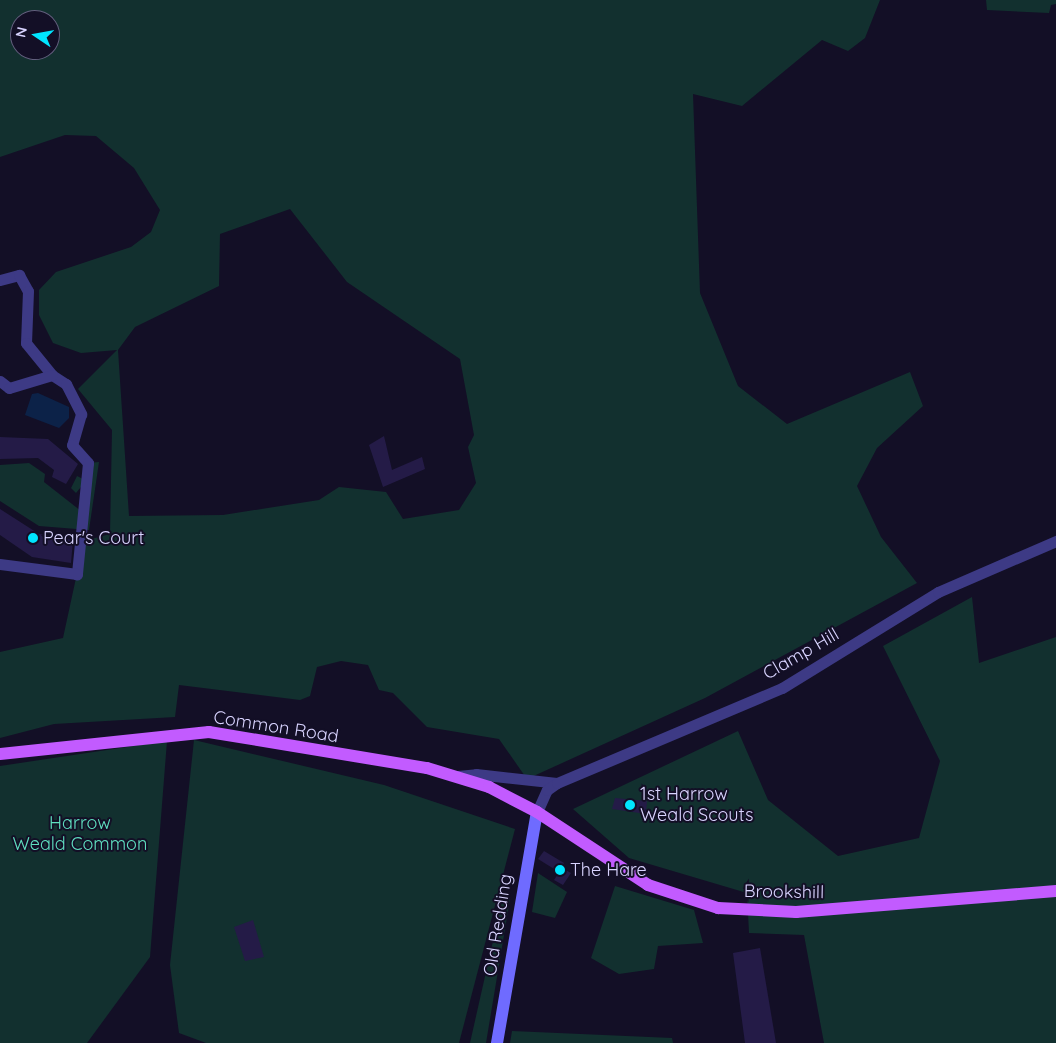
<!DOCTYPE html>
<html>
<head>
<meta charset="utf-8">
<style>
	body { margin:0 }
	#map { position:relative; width:1056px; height:1043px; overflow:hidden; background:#130f26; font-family:Quicksand,sans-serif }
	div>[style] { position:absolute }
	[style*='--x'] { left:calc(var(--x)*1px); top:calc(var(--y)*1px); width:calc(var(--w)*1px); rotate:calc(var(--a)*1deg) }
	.green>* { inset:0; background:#12302f }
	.water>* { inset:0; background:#0c2248 }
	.building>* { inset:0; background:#241b47 }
	.street>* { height:11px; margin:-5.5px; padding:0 5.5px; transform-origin:5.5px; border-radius:5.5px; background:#3d3a85 }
	.secondary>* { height:12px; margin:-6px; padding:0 6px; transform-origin:6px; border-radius:6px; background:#6f6bff }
	.primary>* { height:12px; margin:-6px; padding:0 6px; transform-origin:6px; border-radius:6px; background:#c25bff }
	.dots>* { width:14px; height:14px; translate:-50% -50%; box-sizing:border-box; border:2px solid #130f26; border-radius:50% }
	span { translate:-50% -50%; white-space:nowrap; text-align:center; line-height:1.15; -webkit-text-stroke:4px #130f26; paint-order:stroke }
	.poi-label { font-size:18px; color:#d9d4ff }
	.left { translate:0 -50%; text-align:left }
	.street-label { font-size:18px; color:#d9d4ff }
	.park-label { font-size:18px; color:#5fe0c0 }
	.north { position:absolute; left:10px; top:10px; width:50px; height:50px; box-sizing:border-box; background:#130f26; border:1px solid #625e7d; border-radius:50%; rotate:282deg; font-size:14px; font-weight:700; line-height:20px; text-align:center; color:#d9d4ff }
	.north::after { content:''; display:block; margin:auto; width:18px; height:22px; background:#00e5ff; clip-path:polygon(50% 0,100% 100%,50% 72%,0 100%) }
</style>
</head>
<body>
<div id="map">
	<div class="green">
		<div style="clip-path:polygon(evenodd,0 0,880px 0,865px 38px,848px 51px,822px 40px,742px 106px,693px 94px,700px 293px,738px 386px,787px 424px,910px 372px,923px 406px,877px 448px,857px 486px,881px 537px,917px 583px,705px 698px,527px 779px,499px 739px,427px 727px,393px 693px,379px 690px,368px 665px,341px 661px,317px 667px,310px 696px,300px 700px,179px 685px,175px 717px,54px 724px,0 738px,0 652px,63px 638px,84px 541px,110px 534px,112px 430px,78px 389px,117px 350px,81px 353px,53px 343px,39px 315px,39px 290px,56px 272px,131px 247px,151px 232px,160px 210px,134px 168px,96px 136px,65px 135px,0 157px,0 0,20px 20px,50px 20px,50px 50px,20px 50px,20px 20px,0 0,290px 209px,347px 282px,460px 359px,474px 435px,468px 447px,476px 483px,459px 510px,403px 519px,386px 492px,339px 487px,319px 500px,223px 515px,129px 516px,118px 350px,135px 327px,219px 286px,220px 234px,290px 209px)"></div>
		<div style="clip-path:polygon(986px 0,1056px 0,1056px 4px,1051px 5px,1049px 13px,987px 10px)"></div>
		<div style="clip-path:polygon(99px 462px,89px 530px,39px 526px,0 501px,0 465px,29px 463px,45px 474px,44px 482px,81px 511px,85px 482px,76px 493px,71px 488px,77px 476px,85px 480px,88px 463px)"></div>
		<div style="clip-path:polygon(972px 597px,979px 663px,1056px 637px,1056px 1043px,824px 1043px,804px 935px,749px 933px,747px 893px,629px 858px,573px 809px,738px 731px,768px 800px,838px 856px,919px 838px,940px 761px,883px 646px)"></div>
		<div style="clip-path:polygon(194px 740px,384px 785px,515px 829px,459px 1043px,206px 1043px,179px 1033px,170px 965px)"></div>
		<div style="clip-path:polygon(167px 741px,150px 957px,87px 1043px,0 1043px,0 766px)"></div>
		<div style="clip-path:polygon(538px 873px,567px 892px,555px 918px,532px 912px)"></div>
		<div style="clip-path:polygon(615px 886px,694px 910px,703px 943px,658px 946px,654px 969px,619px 974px,591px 958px)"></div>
		<div style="clip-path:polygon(504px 892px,510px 899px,486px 1043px,470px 1043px)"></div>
		<div style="clip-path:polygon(512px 1031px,672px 1038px,673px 1043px,510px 1043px)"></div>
	</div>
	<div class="water">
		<div style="clip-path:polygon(38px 393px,69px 407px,69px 418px,59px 428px,25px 415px,32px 394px)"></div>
	</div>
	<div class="building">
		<div style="clip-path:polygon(384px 436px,392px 470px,422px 457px,425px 469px,383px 487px,369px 445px)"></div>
		<div style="clip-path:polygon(0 437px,48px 439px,78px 464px,66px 484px,52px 477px,54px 470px,38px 458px,0 459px)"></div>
		<div style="clip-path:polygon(0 509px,39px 534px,73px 540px,71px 563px,32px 557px,0 535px)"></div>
		<div style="clip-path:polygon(615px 798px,647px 801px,646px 814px,612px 809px)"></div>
		<div style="clip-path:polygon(544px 851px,564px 863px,559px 872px,538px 859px)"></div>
		<div style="clip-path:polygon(562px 868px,571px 873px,563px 885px,554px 880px)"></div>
		<div style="clip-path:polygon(253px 920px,264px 957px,245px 961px,234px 927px)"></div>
		<div style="clip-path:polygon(760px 948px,776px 1043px,745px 1043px,733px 953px)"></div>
	</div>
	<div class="street">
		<div style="--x:0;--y:280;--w:20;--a:-15"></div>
		<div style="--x:19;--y:275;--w:18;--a:61"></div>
		<div style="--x:28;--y:291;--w:52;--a:92.2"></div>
		<div style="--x:26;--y:343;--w:41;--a:50.9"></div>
		<div style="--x:52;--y:375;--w:17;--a:33"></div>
		<div style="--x:66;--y:384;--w:34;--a:63"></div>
		<div style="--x:81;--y:414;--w:32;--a:106"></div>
		<div style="--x:72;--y:445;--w:24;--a:48"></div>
		<div style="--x:88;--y:463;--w:112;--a:95.7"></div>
		<div style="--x:77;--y:574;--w:78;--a:-172.6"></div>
		<div style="--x:0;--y:381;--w:11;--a:38"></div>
		<div style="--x:9;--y:388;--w:45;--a:-16.8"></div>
		<div style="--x:458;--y:776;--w:18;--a:-6"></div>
		<div style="--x:476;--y:774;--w:81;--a:6.3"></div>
		<div style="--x:537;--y:812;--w:24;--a:-66"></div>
		<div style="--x:547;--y:790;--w:12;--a:-35"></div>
		<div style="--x:557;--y:783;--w:244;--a:-22.9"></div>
		<div style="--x:782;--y:688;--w:183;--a:-31.6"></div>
		<div style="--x:938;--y:592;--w:129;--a:-23.4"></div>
	</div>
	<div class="secondary">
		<div style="--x:497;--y:1043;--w:234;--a:-80.2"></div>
	</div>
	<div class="primary">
		<div style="--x:0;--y:754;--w:210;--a:-6"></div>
		<div style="--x:209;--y:732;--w:221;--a:9.4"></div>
		<div style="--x:427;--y:768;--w:65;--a:17"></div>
		<div style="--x:489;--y:787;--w:54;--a:27.5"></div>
		<div style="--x:537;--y:812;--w:133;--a:33.3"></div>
		<div style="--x:648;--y:885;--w:74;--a:18.2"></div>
		<div style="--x:718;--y:908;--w:78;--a:2.9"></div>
		<div style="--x:796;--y:912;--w:261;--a:-4.6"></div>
	</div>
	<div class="dots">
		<div style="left:33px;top:538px;background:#00e5ff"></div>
		<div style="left:630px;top:805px;background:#00e5ff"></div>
		<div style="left:560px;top:870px;background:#00e5ff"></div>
	</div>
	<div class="poi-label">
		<span class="left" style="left:43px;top:538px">Pear's Court</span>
		<span class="left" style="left:640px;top:805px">1st Harrow<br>Weald Scouts</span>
		<span class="left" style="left:570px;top:870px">The Hare</span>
	</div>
	<div class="street-label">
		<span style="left:801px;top:654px;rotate:-30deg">Clamp Hill</span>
		<span style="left:276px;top:727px;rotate:9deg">Common Road</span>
		<span style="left:784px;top:892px;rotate:1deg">Brookshill</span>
		<span style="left:498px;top:925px;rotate:-81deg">Old Redding</span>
	</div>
	<div class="park-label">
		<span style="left:80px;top:834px">Harrow<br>Weald Common</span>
	</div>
	<div class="north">N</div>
</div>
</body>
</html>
